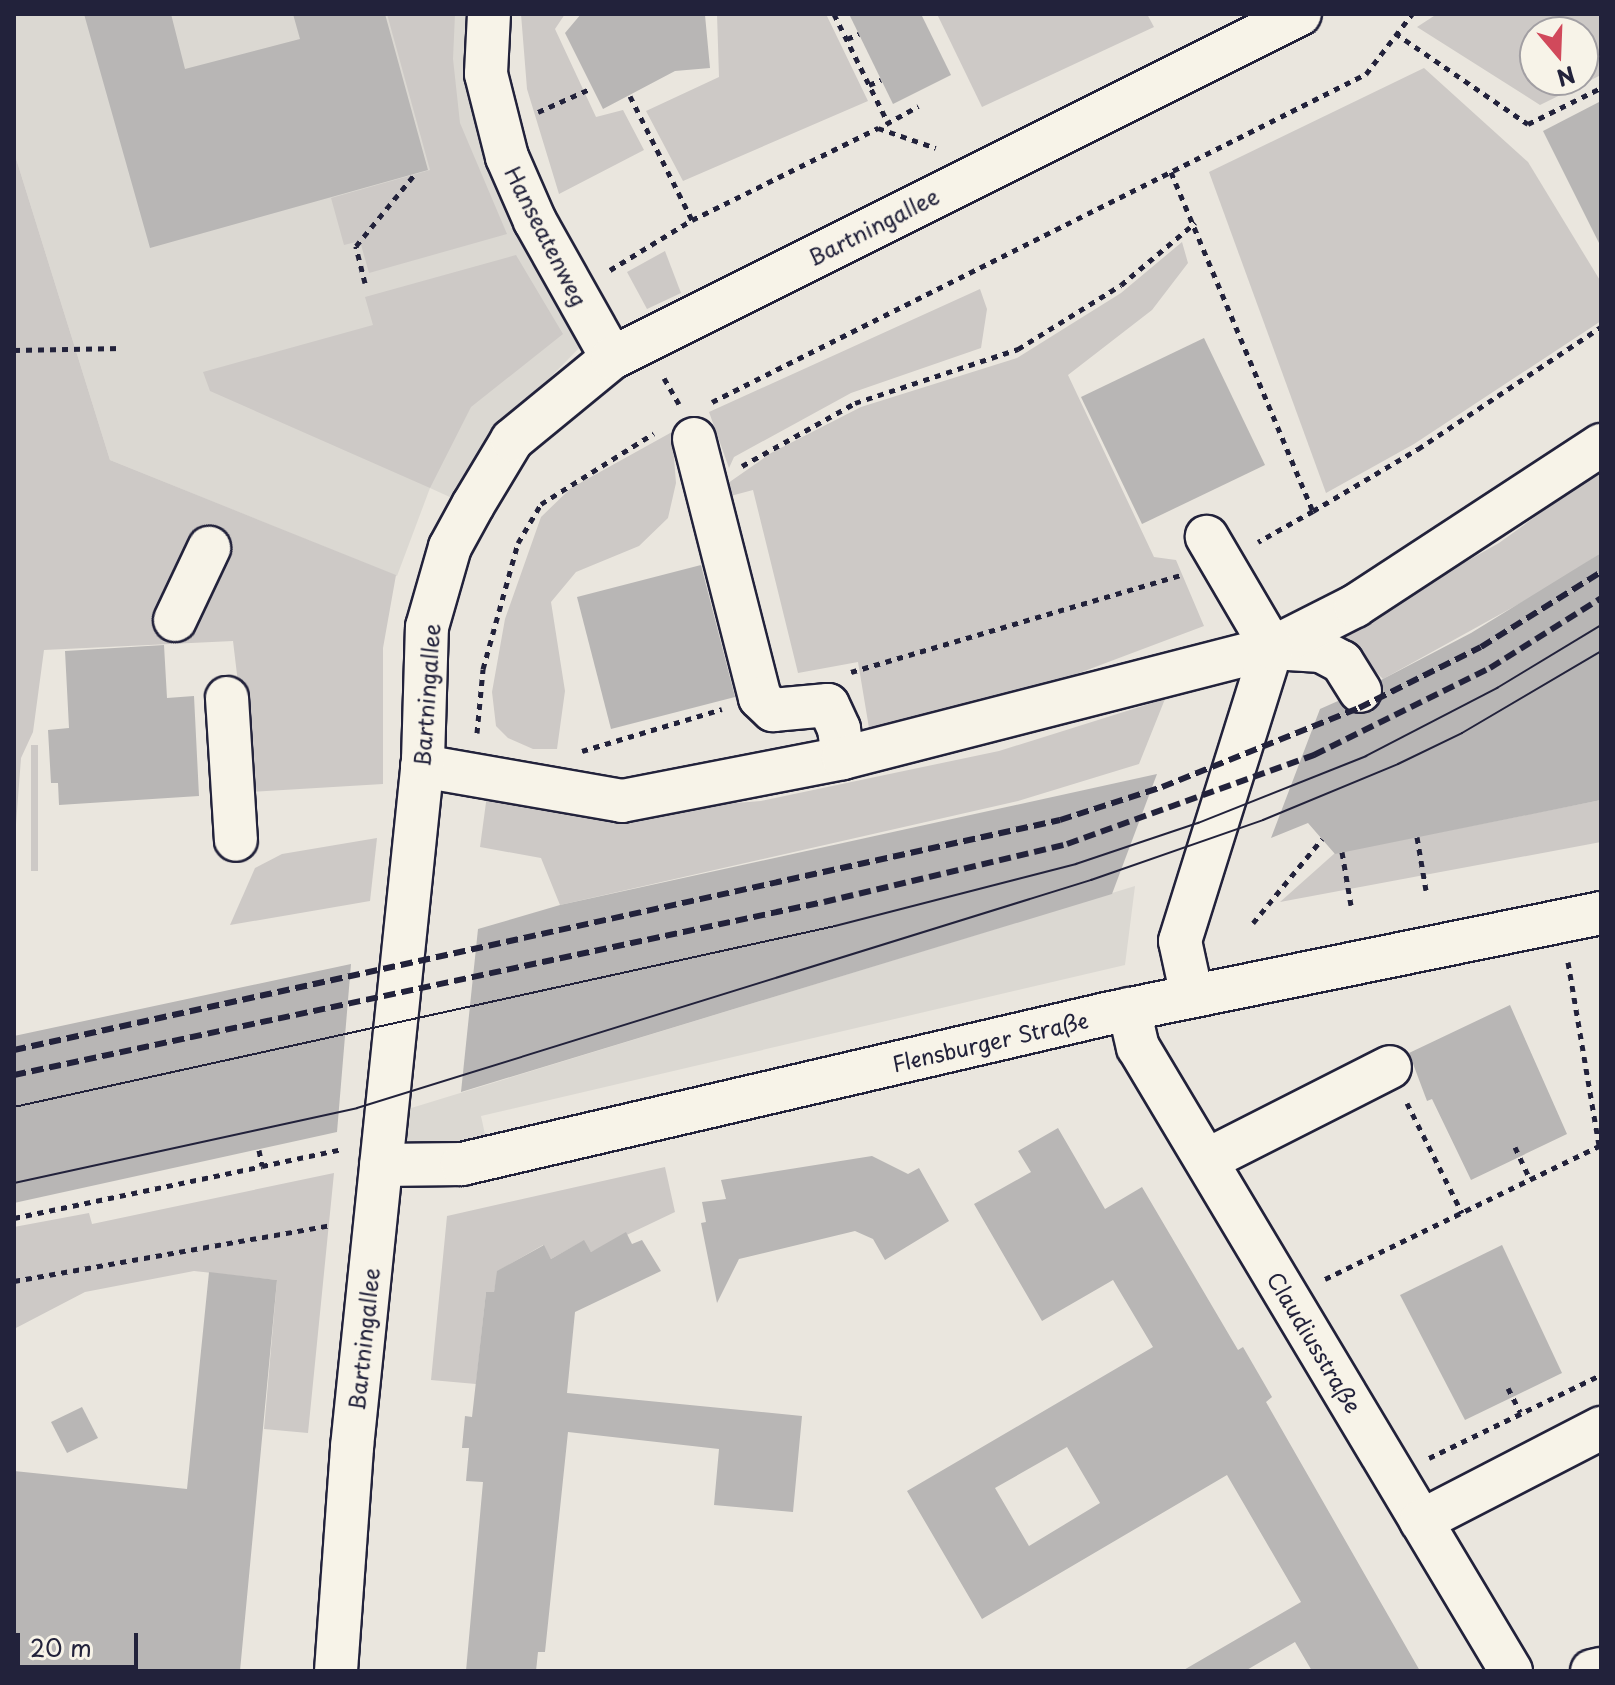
<!DOCTYPE html>
<html>
<head>
<meta charset="utf-8">
<style>
	body { margin:0 }
	#map { position:relative; width:1615px; height:1685px; overflow:hidden; background:#eae6de; font-family:"Playpen Sans",sans-serif }
	div>[style] { position:absolute }
	[style*='--x'] { left:calc(var(--x)*1px); top:calc(var(--y)*1px); width:calc(var(--w)*1px); rotate:calc(var(--a)*1deg) }
	.built>* { inset:0; background:#dbd8d2 }
	.green>* { inset:0; background:#cdc9c6 }
	.building>* { inset:0; background:#b8b6b5 }
	.path>* { height:5px; margin-top:-2.5px; transform-origin:0; background:repeating-linear-gradient(90deg,#22223b 0 6px,transparent 0 12px) }
	.roads { filter:drop-shadow(2px 0 #22223b) drop-shadow(-2px 0 #22223b) drop-shadow(0 2px #22223b) drop-shadow(0 -2px #22223b) }
	.minor>* { height:42px; margin:-21px; padding:0 21px; transform-origin:21px; border-radius:21px; background:#f7f3e8 }
	.tram>* { height:2px; margin:-1px; padding:0 1px; transform-origin:1px; border-radius:1px; background:#22223b }
	.rail>* { height:6px; margin-top:-3px; transform-origin:0; background:repeating-linear-gradient(90deg,#22223b 0 12px,transparent 0 18px) }
	span { translate:-50% -50%; white-space:nowrap; text-align:center; line-height:1.15; -webkit-text-stroke:6px #f7f3e8; paint-order:stroke }
	.street-label { font-size:22px; color:#22223b }
	.frame { position:absolute; inset:0; border:16px solid #22223b; pointer-events:none }
	.north { position:absolute; left:1519px; top:16px; width:80px; height:80px; box-sizing:border-box; background:#f7f3e8; border:2px solid #a29fa3; border-radius:50%; rotate:161deg; font-size:22px; font-weight:700; line-height:32px; text-align:center; color:#22223b }
	.north::after { content:''; display:block; margin:auto; width:28px; height:36px; background:#d1495b; clip-path:polygon(50% 0,100% 100%,50% 72%,0 100%) }
	.scale { position:absolute; left:16px; top:1633px; width:122px; height:36px; box-sizing:border-box; border:4px solid #22223b; border-top:0; padding-left:10px; font-size:24px; line-height:28px; white-space:nowrap; color:#22223b; -webkit-text-stroke:6px #f7f3e8; paint-order:stroke }
</style>
</head>
<body>
<div id="map">
	<div class="built">
		<div style="clip-path:polygon(14px 14px,471px 14px,582px 345px,488px 441px,452px 498px,430px 488px,397px 576px,110px 460px,14px 152px)"></div>
		<div style="clip-path:polygon(1135px 886px,1125px 965px,481px 1116px,486px 1139px,403px 1156px,408px 1109px)"></div>
	</div>
	<div class="green">
		<div style="clip-path:polygon(387px 14px,455px 14px,453px 59px,460px 123px,507px 234px,369px 273px,360px 241px,344px 245px,331px 198px,430px 170px)"></div>
		<div style="clip-path:polygon(521px 14px,565px 14px,555px 29px,596px 117px,623px 110px,644px 150px,559px 194px,527px 89px)"></div>
		<div style="clip-path:polygon(717px 14px,826px 14px,868px 101px,683px 181px,646px 111px,719px 77px)"></div>
		<div style="clip-path:polygon(937px 14px,1147px 14px,1154px 27px,982px 107px)"></div>
		<div style="clip-path:polygon(evenodd,1437px 14px,1601px 14px,1601px 75px,1540px 105px,1417px 27px,1437px 14px,1535px 32px,1583px 32px,1583px 80px,1535px 80px,1535px 32px)"></div>
		<div style="clip-path:polygon(1424px 68px,1528px 162px,1601px 282px,1601px 321px,1414px 444px,1326px 493px,1209px 172px)"></div>
		<div style="clip-path:polygon(14px 152px,110px 460px,396px 575px,383px 648px,383px 784px,251px 792px,233px 641px,44px 650px,33px 732px,21px 758px,14px 851px)"></div>
		<div style="clip-path:polygon(1182px 242px,1188px 263px,1152px 310px,1068px 375px,1154px 557px,1176px 560px,1204px 626px,1010px 699px,870px 734px,858px 662px,798px 673px,753px 490px,723px 498px,721px 488px,771px 453px,861px 407px,1017px 358px,1121px 293px)"></div>
		<div style="clip-path:polygon(665px 251px,681px 293px,647px 309px,627px 272px)"></div>
		<div style="clip-path:polygon(516px 255px,563px 334px,471px 407px,430px 488px,210px 391px,203px 372px,373px 325px,365px 297px)"></div>
		<div style="clip-path:polygon(980px 289px,987px 309px,981px 348px,851px 393px,734px 457px,729px 468px,709px 412px)"></div>
		<div style="clip-path:polygon(672px 432px,676px 483px,668px 518px,639px 546px,576px 572px,551px 602px,565px 691px,557px 749px,533px 749px,508px 738px,496px 726px,492px 692px,505px 619px,541px 517px,571px 488px)"></div>
		<div style="clip-path:polygon(1601px 469px,1601px 553px,1546px 589px,1383px 679px,1337px 634px,1499px 543px)"></div>
		<div style="clip-path:polygon(1165px 699px,1139px 764px,1018px 801px,560px 905px,541px 858px,480px 847px,487px 795px,683px 807px,761px 801px,999px 751px)"></div>
		<div style="clip-path:polygon(31px 745px,38px 745px,38px 871px,31px 871px)"></div>
		<div style="clip-path:polygon(1601px 800px,1601px 842px,1280px 902px,1335px 853px)"></div>
		<div style="clip-path:polygon(377px 838px,370px 901px,230px 925px,255px 868px,282px 854px)"></div>
		<div style="clip-path:polygon(665px 1167px,675px 1212px,591px 1252px,583px 1241px,551px 1259px,543px 1245px,498px 1271px,494px 1292px,486px 1292px,476px 1384px,431px 1380px,447px 1216px)"></div>
		<div style="clip-path:polygon(334px 1173px,308px 1433px,264px 1429px,277px 1280px,194px 1271px,85px 1292px,14px 1329px,14px 1227px,89px 1213px,92px 1224px)"></div>
	</div>
	<div class="building">
		<div style="clip-path:polygon(84px 14px,171px 14px,185px 69px,300px 39px,293px 14px,385px 14px,428px 170px,150px 248px)"></div>
		<div style="clip-path:polygon(581px 14px,705px 15px,710px 68px,675px 71px,603px 109px,565px 33px)"></div>
		<div style="clip-path:polygon(849px 14px,921px 14px,951px 75px,893px 104px)"></div>
		<div style="clip-path:polygon(1601px 101px,1601px 247px,1543px 131px)"></div>
		<div style="clip-path:polygon(1204px 338px,1265px 465px,1142px 524px,1081px 397px)"></div>
		<div style="clip-path:polygon(1601px 553px,1601px 800px,1335px 854px,1308px 823px,1271px 838px,1320px 709px,1338px 701px,1349px 712px,1372px 712px,1381px 702px,1381px 680px,1471px 633px)"></div>
		<div style="clip-path:polygon(701px 565px,735px 697px,611px 729px,577px 597px)"></div>
		<div style="clip-path:polygon(164px 645px,167px 698px,194px 696px,199px 796px,59px 805px,58px 783px,51px 783px,48px 730px,69px 728px,65px 651px)"></div>
		<div style="clip-path:polygon(1157px 774px,1112px 894px,461px 1092px,478px 929px,560px 905px)"></div>
		<div style="clip-path:polygon(351px 964px,337px 1132px,14px 1203px,14px 1036px)"></div>
		<div style="clip-path:polygon(1510px 1005px,1567px 1134px,1471px 1180px,1432px 1099px,1427px 1101px,1409px 1053px)"></div>
		<div style="clip-path:polygon(evenodd,1058px 1128px,1105px 1209px,1142px 1187px,1238px 1350px,1243px 1347px,1272px 1397px,1266px 1402px,1420px 1671px,1312px 1671px,1295px 1642px,1245px 1671px,1182px 1671px,1301px 1602px,1227px 1475px,982px 1619px,907px 1491px,1153px 1347px,1113px 1280px,1042px 1321px,974px 1204px,1031px 1172px,1018px 1151px,1058px 1128px,1067px 1447px,1100px 1503px,1029px 1546px,995px 1488px,1067px 1447px)"></div>
		<div style="clip-path:polygon(872px 1156px,908px 1174px,919px 1168px,949px 1221px,885px 1260px,873px 1239px,855px 1231px,739px 1259px,717px 1303px,701px 1223px,706px 1222px,702px 1202px,726px 1199px,721px 1180px)"></div>
		<div style="clip-path:polygon(626px 1232px,632px 1244px,642px 1240px,661px 1271px,575px 1312px,567px 1393px,802px 1416px,793px 1512px,714px 1505px,719px 1449px,568px 1432px,545px 1652px,538px 1652px,536px 1671px,466px 1671px,483px 1482px,466px 1481px,469px 1448px,462px 1448px,465px 1416px,472px 1417px,486px 1292px,494px 1292px,497px 1271px,544px 1245px,551px 1259px,584px 1240px,591px 1252px)"></div>
		<div style="clip-path:polygon(1502px 1245px,1562px 1373px,1465px 1420px,1400px 1295px)"></div>
		<div style="clip-path:polygon(209px 1272px,277px 1280px,240px 1671px,14px 1671px,14px 1471px,187px 1489px)"></div>
		<div style="clip-path:polygon(82px 1407px,98px 1438px,67px 1453px,51px 1422px)"></div>
	</div>
	<div class="path">
		<div style="--x:834;--y:14;--w:122;--a:63.6"></div>
		<div style="--x:1395;--y:33;--w:161;--a:34.4"></div>
		<div style="--x:1528;--y:124;--w:81;--a:-26.3"></div>
		<div style="--x:847;--y:39;--w:13;--a:-23"></div>
		<div style="--x:869;--y:85;--w:13;--a:-23"></div>
		<div style="--x:630;--y:96;--w:139;--a:63.4"></div>
		<div style="--x:538;--y:112;--w:59;--a:-24"></div>
		<div style="--x:886;--y:124;--w:37;--a:-29"></div>
		<div style="--x:1171;--y:172;--w:368;--a:67.3"></div>
		<div style="--x:1313;--y:511;--w:63;--a:150.6"></div>
		<div style="--x:610;--y:270;--w:96;--a:-31.4"></div>
		<div style="--x:692;--y:220;--w:208;--a:-26.3"></div>
		<div style="--x:878;--y:128;--w:61;--a:19"></div>
		<div style="--x:365;--y:283;--w:38;--a:-104"></div>
		<div style="--x:356;--y:246;--w:93;--a:-50.7"></div>
		<div style="--x:14;--y:350;--w:108;--a:-1.1"></div>
		<div style="--x:664;--y:378;--w:30;--a:60"></div>
		<div style="--x:712;--y:402;--w:732;--a:-26.64"></div>
		<div style="--x:1366;--y:74;--w:76;--a:-52.5"></div>
		<div style="--x:742;--y:466;--w:129;--a:-29.1"></div>
		<div style="--x:855;--y:403;--w:172;--a:-18.3"></div>
		<div style="--x:1018;--y:349;--w:121;--a:-31.9"></div>
		<div style="--x:1121;--y:285;--w:97;--a:-40"></div>
		<div style="--x:1313;--y:511;--w:122;--a:-30.6"></div>
		<div style="--x:1418;--y:449;--w:220;--a:-33.7"></div>
		<div style="--x:851;--y:672;--w:346;--a:-16.4"></div>
		<div style="--x:477;--y:733;--w:64;--a:-84.6"></div>
		<div style="--x:483;--y:669;--w:131;--a:-74.5"></div>
		<div style="--x:518;--y:543;--w:45;--a:-59.5"></div>
		<div style="--x:541;--y:504;--w:133;--a:-32.1"></div>
		<div style="--x:582;--y:751;--w:146;--a:-16.7"></div>
		<div style="--x:1417;--y:837;--w:54;--a:80.4"></div>
		<div style="--x:1342;--y:852;--w:54;--a:80.4"></div>
		<div style="--x:1253;--y:923;--w:109;--a:-50.6"></div>
		<div style="--x:1568;--y:962;--w:187;--a:80.4"></div>
		<div style="--x:1407;--y:1103;--w:123;--a:63.4"></div>
		<div style="--x:1515;--y:1147;--w:35;--a:65"></div>
		<div style="--x:259;--y:1150;--w:16;--a:79"></div>
		<div style="--x:262;--y:1166;--w:83;--a:-11.9"></div>
		<div style="--x:14;--y:1218;--w:253;--a:-11.8"></div>
		<div style="--x:1325;--y:1279;--w:307;--a:-25.9"></div>
		<div style="--x:14;--y:1281;--w:323;--a:-10"></div>
		<div style="--x:1508;--y:1388;--w:27;--a:63"></div>
		<div style="--x:1429;--y:1458;--w:191;--a:-25.8"></div>
	</div>
	<div class="roads">
		<div class="minor">
			<div style="--x:489;--y:14;--w:60;--a:92.9"></div>
			<div style="--x:486;--y:74;--w:86;--a:75.8"></div>
			<div style="--x:507;--y:157;--w:70;--a:66.4"></div>
			<div style="--x:535;--y:221;--w:157;--a:60.7"></div>
			<div style="--x:694;--y:439;--w:267;--a:75.7"></div>
			<div style="--x:760;--y:698;--w:18;--a:43"></div>
			<div style="--x:773;--y:710;--w:55;--a:-5.2"></div>
			<div style="--x:828;--y:705;--w:26;--a:65"></div>
			<div style="--x:839;--y:729;--w:29;--a:82"></div>
			<div style="--x:175;--y:620;--w:80;--a:-64.7"></div>
			<div style="--x:1272;--y:648;--w:49;--a:3.5"></div>
			<div style="--x:1321;--y:651;--w:24;--a:28"></div>
			<div style="--x:1342;--y:662;--w:34;--a:58"></div>
			<div style="--x:227;--y:698;--w:142;--a:86.4"></div>
			<div style="--x:422;--y:766;--w:203;--a:9.9"></div>
			<div style="--x:622;--y:801;--w:225;--a:-11"></div>
			<div style="--x:843;--y:758;--w:443;--a:-14.4"></div>
			<div style="--x:1272;--y:648;--w:93;--a:-26.8"></div>
			<div style="--x:1355;--y:606;--w:294;--a:-33.2"></div>
			<div style="--x:1192;--y:996;--w:56;--a:-102.3"></div>
			<div style="--x:1180;--y:941;--w:307;--a:-72.6"></div>
			<div style="--x:1272;--y:648;--w:129;--a:-120.4"></div>
			<div style="--x:1129;--y:1009;--w:39;--a:77"></div>
			<div style="--x:1138;--y:1047;--w:727;--a:59.13"></div>
			<div style="--x:1207;--y:1160;--w:205;--a:-26.9"></div>
			<div style="--x:381;--y:1165;--w:81;--a:-0.7"></div>
			<div style="--x:462;--y:1164;--w:661;--a:-13.11"></div>
			<div style="--x:1106;--y:1014;--w:505;--a:-11.53"></div>
			<div style="--x:1421;--y:1521;--w:203;--a:-27.3"></div>
			<div style="--x:336;--y:1671;--w:225;--a:-85.9"></div>
			<div style="--x:352;--y:1447;--w:691;--a:-84.1"></div>
			<div style="--x:423;--y:760;--w:133;--a:-88.3"></div>
			<div style="--x:427;--y:627;--w:83;--a:-74"></div>
			<div style="--x:450;--y:547;--w:48;--a:-61.3"></div>
			<div style="--x:473;--y:505;--w:76;--a:-59"></div>
			<div style="--x:512;--y:440;--w:129;--a:-39.4"></div>
			<div style="--x:612;--y:358;--w:769;--a:-26.57"></div>
			<div style="--x:1592;--y:1671;--w:9;--a:-13"></div>
		</div>
	</div>
	<div class="tram">
		<div style="--x:14;--y:1107;--w:841;--a:-12.43"></div>
		<div style="--x:835;--y:926;--w:249;--a:-14.4"></div>
		<div style="--x:1076;--y:864;--w:129;--a:-18.6"></div>
		<div style="--x:1198;--y:823;--w:181;--a:-21.7"></div>
		<div style="--x:1366;--y:756;--w:148;--a:-27.4"></div>
		<div style="--x:1497;--y:688;--w:122;--a:-31.2"></div>
		<div style="--x:14;--y:1183;--w:351;--a:-12.3"></div>
		<div style="--x:357;--y:1108;--w:769;--a:-17.26"></div>
		<div style="--x:1091;--y:880;--w:182;--a:-19.2"></div>
		<div style="--x:1263;--y:820;--w:146;--a:-22.5"></div>
		<div style="--x:1398;--y:764;--w:71;--a:-25.8"></div>
		<div style="--x:1462;--y:733;--w:161;--a:-30.5"></div>
	</div>
	<div class="rail">
		<div style="--x:14;--y:1050;--w:1071;--a:-12.4"></div>
		<div style="--x:1060;--y:820;--w:107;--a:-17.9"></div>
		<div style="--x:1162;--y:787;--w:212;--a:-21.9"></div>
		<div style="--x:1359;--y:708;--w:136;--a:-26.6"></div>
		<div style="--x:1481;--y:647;--w:142;--a:-32"></div>
		<div style="--x:14;--y:1075;--w:828;--a:-12.06"></div>
		<div style="--x:824;--y:902;--w:250;--a:-13.4"></div>
		<div style="--x:1067;--y:844;--w:263;--a:-19.8"></div>
		<div style="--x:1314;--y:755;--w:196;--a:-26.3"></div>
		<div style="--x:1490;--y:668;--w:131;--a:-32.2"></div>
	</div>
	<div class="street-label">
		<span style="left:873px;top:226px;rotate:-27deg">Bartningallee</span>
		<span style="left:547px;top:236px;rotate:63deg">Hanseatenweg</span>
		<span style="left:426px;top:695px;rotate:-86deg">Bartningallee</span>
		<span style="left:990px;top:1041px;rotate:-13deg">Flensburger Straße</span>
		<span style="left:363px;top:1339px;rotate:-84deg">Bartningallee</span>
		<span style="left:1315px;top:1342px;rotate:59deg">Claudiusstraße</span>
	</div>
	<div class="frame"></div>
	<div class="north">N</div>
	<div class="scale">20 m</div>
</div>
</body>
</html>
